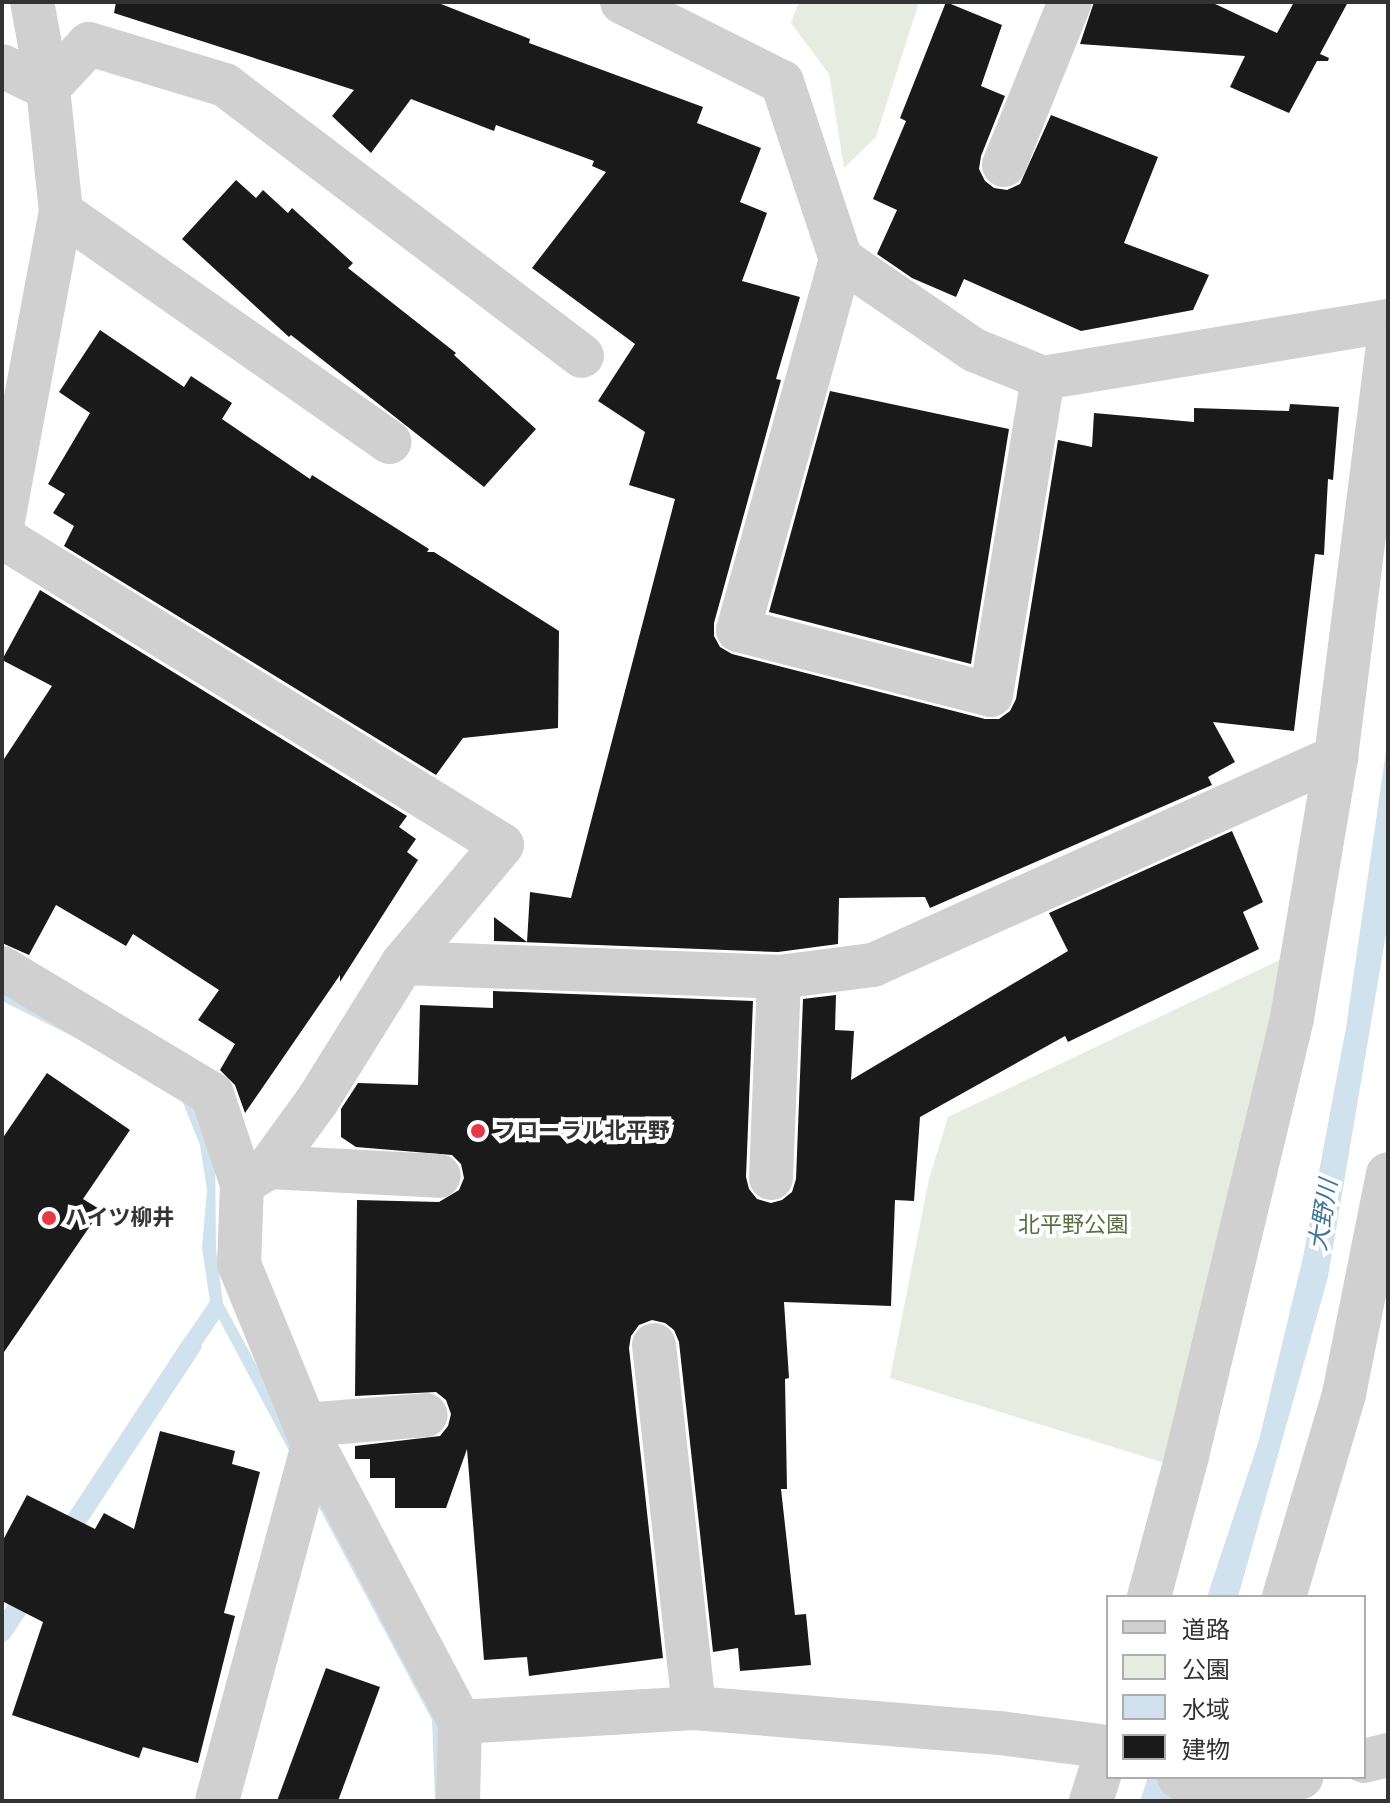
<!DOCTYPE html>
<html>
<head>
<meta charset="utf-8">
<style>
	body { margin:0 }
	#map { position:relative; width:1390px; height:1803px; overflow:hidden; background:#fff; font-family:Figtree,"Noto Sans JP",sans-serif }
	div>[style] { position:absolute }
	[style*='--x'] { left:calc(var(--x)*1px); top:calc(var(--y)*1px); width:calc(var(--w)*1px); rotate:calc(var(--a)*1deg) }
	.green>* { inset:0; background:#e6ecdf }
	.water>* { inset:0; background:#cfe2ee }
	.stream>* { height:20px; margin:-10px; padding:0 10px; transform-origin:10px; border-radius:10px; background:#cfe2ee }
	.building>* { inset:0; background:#1a1a1a }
	.minor>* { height:44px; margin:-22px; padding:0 22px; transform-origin:22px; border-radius:22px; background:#d0d0d0 }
	.dots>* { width:22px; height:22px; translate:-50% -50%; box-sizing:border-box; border:4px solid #fff; border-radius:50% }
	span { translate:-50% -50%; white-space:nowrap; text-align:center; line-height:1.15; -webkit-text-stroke:8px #fff; paint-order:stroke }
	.poi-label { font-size:22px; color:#333; font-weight:700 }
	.left { translate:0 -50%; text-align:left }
	.park-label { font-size:22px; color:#56703f }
	.water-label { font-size:24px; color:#3f7597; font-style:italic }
	.frame { position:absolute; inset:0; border:4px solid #333; pointer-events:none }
	.legend { position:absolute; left:1106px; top:1595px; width:260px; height:184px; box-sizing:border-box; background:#fff; border:2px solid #adadad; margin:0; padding:10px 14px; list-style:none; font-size:24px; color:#333 }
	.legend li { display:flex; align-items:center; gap:16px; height:40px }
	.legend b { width:40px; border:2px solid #adadad }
</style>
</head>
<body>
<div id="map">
	<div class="green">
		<div style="clip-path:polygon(799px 2px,919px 2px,876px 137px,844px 168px,829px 74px,791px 23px)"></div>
		<div style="clip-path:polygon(1284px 958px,1168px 1464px,890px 1378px,929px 1179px,948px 1117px)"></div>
	</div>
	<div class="water">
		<div style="clip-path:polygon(1388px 737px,1388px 922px,1328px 1277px,1238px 1597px,1207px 1597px,1259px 1440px,1303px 1257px,1346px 1028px)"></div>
		<div style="clip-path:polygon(2px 988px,193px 1092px,215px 1145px,216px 1249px,223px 1303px,448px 1721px,449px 1801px,435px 1801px,432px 1720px,219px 1319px,185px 1370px,170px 1360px,210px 1301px,202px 1248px,207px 1190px,200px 1145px,181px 1098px,108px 1054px,2px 1001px)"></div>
		<div style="clip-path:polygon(1148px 1777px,1182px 1777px,1174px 1801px,1140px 1801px)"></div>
	</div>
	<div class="stream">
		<div style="--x:62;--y:1542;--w:236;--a:-56.6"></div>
		<div style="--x:2;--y:1632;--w:53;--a:-56.6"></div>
	</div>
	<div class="building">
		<div style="clip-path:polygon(116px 2px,436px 2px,530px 39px,529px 43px,703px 107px,697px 123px,761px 148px,740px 202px,767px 213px,742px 281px,800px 297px,776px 379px,781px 380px,714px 623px,714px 636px,720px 647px,732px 654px,985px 719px,999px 719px,1010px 711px,1016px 699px,1058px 440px,1092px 447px,1094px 413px,1194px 422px,1194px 408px,1289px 411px,1290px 404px,1339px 407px,1333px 480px,1328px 479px,1324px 555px,1315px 554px,1294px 731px,1213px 722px,1235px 762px,1208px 777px,1212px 785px,930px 908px,925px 897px,839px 898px,838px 944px,778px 952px,494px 941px,494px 917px,527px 942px,530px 892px,571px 898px,675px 499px,629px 485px,645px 432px,598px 401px,635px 344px,532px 268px,606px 172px,592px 166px,594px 161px,496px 125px,494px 131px,411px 99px,371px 153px,332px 116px,354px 90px,114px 13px)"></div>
		<div style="clip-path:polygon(946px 2px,1002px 25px,981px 86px,1005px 96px,981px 156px,979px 169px,985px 181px,994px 188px,1007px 190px,1020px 184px,1051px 115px,1158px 157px,1124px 243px,1209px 275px,1193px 310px,1081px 331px,964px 279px,956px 297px,912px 278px,877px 254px,897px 210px,873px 199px,906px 121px,900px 118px)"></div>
		<div style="clip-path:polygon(1094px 2px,1211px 2px,1277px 33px,1294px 2px,1348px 2px,1320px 54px,1329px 58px,1328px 61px,1317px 61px,1289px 113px,1230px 87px,1245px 56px,1080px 44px)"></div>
		<div style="clip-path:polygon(236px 180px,256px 198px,263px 190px,288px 213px,292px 208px,353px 263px,348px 268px,456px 353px,454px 355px,536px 429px,484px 487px,291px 335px,289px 337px,182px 239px)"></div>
		<div style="clip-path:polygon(100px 330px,184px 387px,191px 376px,232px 403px,222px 419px,310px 479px,312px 475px,429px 549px,427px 552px,434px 552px,559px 631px,558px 728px,463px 738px,436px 775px,64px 546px,74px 526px,53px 513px,65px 494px,48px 484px,90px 413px,59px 392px)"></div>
		<div style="clip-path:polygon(830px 391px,1009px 429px,971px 664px,769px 612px)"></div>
		<div style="clip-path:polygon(40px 590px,407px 816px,399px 827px,416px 839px,407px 852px,418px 860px,340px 982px,340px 975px,245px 1113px,235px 1085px,220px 1070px,235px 1044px,198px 1020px,219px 990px,133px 934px,126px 946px,56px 905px,29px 955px,2px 943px,2px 762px,52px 686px,2px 660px)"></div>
		<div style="clip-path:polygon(1232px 831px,1263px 902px,1243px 912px,1259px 949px,1068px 1042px,1065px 1036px,920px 1117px,914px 1201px,895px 1200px,891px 1306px,784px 1302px,789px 1378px,785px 1379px,787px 1489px,781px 1489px,795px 1615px,806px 1614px,811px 1665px,740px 1671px,738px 1648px,713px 1652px,679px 1342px,674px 1330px,665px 1323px,652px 1320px,639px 1325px,631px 1336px,629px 1348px,663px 1658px,529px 1676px,527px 1657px,484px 1660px,467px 1449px,446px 1508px,395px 1508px,395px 1478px,370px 1478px,370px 1459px,355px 1459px,355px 1446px,440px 1436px,448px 1426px,451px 1414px,446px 1400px,436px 1392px,355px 1396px,357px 1200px,439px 1202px,459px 1190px,464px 1178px,461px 1164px,452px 1155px,356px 1147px,341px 1137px,341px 1109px,358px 1083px,418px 1085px,420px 1005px,493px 1008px,493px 991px,753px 1001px,746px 1177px,749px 1189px,757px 1199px,771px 1203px,782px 1200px,792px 1192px,796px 1179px,803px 999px,836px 995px,835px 1030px,854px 1031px,851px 1080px,1068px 951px,1049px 913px)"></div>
		<div style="clip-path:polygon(47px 1073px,130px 1130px,83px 1199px,101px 1210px,2px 1355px,2px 1139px)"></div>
		<div style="clip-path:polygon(160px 1431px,235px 1451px,232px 1464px,260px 1472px,224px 1613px,235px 1616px,198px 1763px,143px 1747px,139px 1758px,12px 1715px,43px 1622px,2px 1601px,2px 1542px,27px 1495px,95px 1529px,104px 1513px,134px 1529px)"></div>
		<div style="clip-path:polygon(326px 1668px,380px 1687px,338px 1801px,277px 1801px)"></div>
	</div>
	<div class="minor">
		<div style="--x:622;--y:2;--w:179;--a:26.6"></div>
		<div style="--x:782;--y:82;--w:187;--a:71.6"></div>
		<div style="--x:841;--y:259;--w:161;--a:34.4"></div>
		<div style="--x:974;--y:350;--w:74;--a:22.1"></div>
		<div style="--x:1043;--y:378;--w:350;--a:-9.4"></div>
		<div style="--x:2;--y:66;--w:51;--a:25.6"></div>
		<div style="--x:48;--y:88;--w:60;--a:-47"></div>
		<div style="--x:89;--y:44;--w:142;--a:16.8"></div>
		<div style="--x:225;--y:85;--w:448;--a:37.2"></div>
		<div style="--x:1004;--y:165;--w:176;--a:-68"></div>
		<div style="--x:61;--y:212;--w:401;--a:35"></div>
		<div style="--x:841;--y:259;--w:385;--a:105.5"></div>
		<div style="--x:738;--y:630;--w:261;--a:14.4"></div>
		<div style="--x:991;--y:695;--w:321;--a:-80.7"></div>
		<div style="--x:2;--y:526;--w:319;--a:-79.4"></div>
		<div style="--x:61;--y:212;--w:125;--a:-96"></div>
		<div style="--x:48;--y:88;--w:87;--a:-100.5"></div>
		<div style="--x:2;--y:537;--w:587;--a:31.63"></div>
		<div style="--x:502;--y:845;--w:154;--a:130"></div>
		<div style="--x:403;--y:963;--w:163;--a:121.9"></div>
		<div style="--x:317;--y:1101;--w:82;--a:126"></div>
		<div style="--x:269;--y:1167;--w:32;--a:148"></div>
		<div style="--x:403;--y:963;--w:376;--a:2.1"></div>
		<div style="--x:779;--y:977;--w:95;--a:-7.3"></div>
		<div style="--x:873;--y:965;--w:508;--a:-24.19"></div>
		<div style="--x:2;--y:968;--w:245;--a:31"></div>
		<div style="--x:212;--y:1094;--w:95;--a:71.6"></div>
		<div style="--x:242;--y:1184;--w:80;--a:92.1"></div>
		<div style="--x:239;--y:1264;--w:195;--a:67.7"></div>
		<div style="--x:313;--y:1444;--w:314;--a:62.1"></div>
		<div style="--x:460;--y:1722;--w:234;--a:-3.4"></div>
		<div style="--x:694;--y:1708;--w:307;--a:4.7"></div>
		<div style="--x:1000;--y:1733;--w:109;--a:7.4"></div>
		<div style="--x:269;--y:1167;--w:170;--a:3"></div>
		<div style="--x:771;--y:1178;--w:201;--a:-87.7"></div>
		<div style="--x:654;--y:1345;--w:365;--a:83.7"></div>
		<div style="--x:305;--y:1425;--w:121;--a:-4.7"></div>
		<div style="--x:1149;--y:1597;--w:146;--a:-74.9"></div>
		<div style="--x:1187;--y:1456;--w:450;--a:-76.5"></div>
		<div style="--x:1292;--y:1018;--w:265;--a:-80.4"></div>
		<div style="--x:1336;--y:757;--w:412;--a:-82.8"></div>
		<div style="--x:1284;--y:1597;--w:212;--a:-73.5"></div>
		<div style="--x:1344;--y:1394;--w:224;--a:-78.7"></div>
		<div style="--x:1364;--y:1761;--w:25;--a:-14"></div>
		<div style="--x:1179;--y:1777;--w:50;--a:23.5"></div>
		<div style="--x:1225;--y:1797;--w:79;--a:-14.7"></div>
		<div style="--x:217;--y:1801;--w:370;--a:-74.9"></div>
		<div style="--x:458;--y:1801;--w:79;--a:-88.5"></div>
		<div style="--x:1091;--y:1801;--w:56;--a:-72.2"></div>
	</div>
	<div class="dots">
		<div style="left:478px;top:1131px;background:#e63946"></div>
		<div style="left:49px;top:1218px;background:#e63946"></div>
	</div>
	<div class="poi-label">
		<span class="left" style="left:494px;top:1131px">フローラル北平野</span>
		<span class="left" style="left:65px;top:1218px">ハイツ柳井</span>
	</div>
	<div class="park-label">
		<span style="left:1073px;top:1225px">北平野公園</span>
	</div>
	<div class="water-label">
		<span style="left:1323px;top:1215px;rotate:-81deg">大野川</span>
	</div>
	<div class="frame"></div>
	<ul class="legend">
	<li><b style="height:10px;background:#d0d0d0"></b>道路</li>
	<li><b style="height:22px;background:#e6ecdf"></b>公園</li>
	<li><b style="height:22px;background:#cfe2ee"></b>水域</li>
	<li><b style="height:22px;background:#1a1a1a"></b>建物</li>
	</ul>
</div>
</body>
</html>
